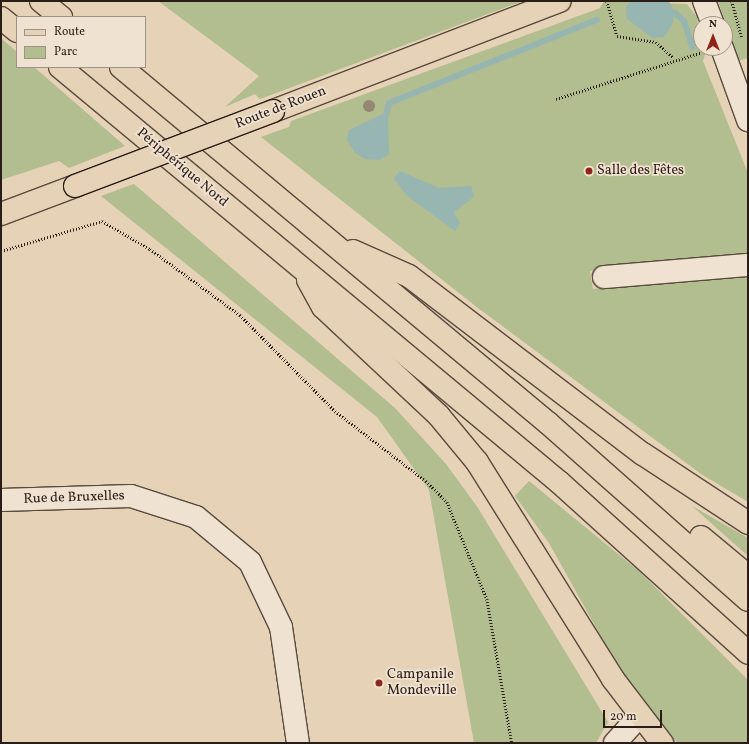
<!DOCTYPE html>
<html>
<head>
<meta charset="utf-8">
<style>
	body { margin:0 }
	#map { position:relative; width:749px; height:744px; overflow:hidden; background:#e6d2b6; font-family:Vollkorn,serif }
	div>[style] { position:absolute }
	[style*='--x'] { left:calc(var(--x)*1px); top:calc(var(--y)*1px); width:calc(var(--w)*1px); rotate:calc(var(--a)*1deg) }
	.green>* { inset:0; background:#b2bd90 }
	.water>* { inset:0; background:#97b6b2 }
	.stream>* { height:6px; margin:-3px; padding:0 3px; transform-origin:3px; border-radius:3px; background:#97b6b2 }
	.path>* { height:2.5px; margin-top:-1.25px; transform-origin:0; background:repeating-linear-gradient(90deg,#2a1c16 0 1px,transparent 0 3px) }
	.roads { filter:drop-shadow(1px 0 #594a3e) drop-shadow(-1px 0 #594a3e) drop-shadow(0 1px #594a3e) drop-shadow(0 -1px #594a3e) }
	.minor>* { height:22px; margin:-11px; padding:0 11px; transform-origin:11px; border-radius:11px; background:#efe2d0 }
	.major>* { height:22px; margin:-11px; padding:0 11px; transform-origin:11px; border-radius:11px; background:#e6d2b6 }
	.highway>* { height:22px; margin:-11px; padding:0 11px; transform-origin:11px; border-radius:11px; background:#e6d2b6 }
	.bridges { filter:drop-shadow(1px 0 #2a1c16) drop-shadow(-1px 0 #2a1c16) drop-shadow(0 1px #2a1c16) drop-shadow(0 -1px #2a1c16) }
	.major-bridge>* { height:22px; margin:-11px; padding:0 11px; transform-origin:11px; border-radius:11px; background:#e6d2b6 }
	.trees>* { width:12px; height:12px; margin:-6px; border-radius:50%; background:#958872 }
	.dots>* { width:11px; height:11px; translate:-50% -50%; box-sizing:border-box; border:2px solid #efe2d0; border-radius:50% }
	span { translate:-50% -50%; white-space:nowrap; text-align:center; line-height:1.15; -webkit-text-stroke:3.5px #efe2d0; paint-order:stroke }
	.street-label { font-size:14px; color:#2a1c16 }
	.poi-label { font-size:14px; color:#2a1c16 }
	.left { translate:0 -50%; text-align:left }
	.frame { position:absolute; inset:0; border:2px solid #2a1c16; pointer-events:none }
	.legend { position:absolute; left:16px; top:16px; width:130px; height:52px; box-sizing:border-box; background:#efe2d0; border:1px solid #a09386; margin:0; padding:5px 7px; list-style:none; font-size:12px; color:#2a1c16 }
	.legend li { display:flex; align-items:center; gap:8px; height:20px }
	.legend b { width:20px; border:1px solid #a09386 }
	.north { position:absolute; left:693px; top:16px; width:40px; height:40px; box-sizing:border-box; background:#efe2d0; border:1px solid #a09386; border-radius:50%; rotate:0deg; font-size:11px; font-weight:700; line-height:16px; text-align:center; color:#2a1c16 }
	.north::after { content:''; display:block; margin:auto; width:14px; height:18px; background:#8f2418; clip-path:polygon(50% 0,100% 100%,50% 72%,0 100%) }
	.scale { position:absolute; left:603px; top:710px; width:59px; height:18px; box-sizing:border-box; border:2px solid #2a1c16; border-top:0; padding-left:5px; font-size:12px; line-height:14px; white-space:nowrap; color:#2a1c16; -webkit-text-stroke:3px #efe2d0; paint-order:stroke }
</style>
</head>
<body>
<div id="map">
	<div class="green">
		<div style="clip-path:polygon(158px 1px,523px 1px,260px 99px,255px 94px,225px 107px,259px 76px)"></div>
		<div style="clip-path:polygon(604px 1px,687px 4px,697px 17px,701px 48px,707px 48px,703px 61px,748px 173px,748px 255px,590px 271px,593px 289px,748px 276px,748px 502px,701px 474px,478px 308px,261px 137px,289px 127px,291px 121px,600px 8px)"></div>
		<div style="clip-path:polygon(718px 1px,748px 1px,748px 58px,738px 61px)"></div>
		<div style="clip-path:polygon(1px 38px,17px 52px,17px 67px,34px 67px,125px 146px,69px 168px,59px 161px,1px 180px)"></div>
		<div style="clip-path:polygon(134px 184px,395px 408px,446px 464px,478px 508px,608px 722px,596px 743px,474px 743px,429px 490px,377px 417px,101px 196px)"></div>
		<div style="clip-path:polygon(529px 481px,640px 572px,748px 680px,748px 743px,678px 743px,660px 726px,614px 660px,549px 543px,515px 496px)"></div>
		<div style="clip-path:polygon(692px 506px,748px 538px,748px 556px)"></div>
	</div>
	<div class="water">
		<div style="clip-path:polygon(630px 1px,669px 1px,675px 13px,672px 25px,664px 37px,653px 38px,627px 19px,626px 7px)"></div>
		<div style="clip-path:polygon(383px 114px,388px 116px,389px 154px,380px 160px,365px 159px,355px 153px,347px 140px,349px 130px)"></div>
		<div style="clip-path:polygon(400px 171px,439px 188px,471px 186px,474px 197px,454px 212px,460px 223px,455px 231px,406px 195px,394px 178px)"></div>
	</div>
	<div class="stream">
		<div style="--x:675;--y:13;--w:12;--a:42"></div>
		<div style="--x:684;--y:21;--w:28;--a:72"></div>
		<div style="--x:386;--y:115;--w:12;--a:-76"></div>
		<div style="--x:389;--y:103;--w:224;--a:-21.8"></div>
	</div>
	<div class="path">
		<div style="--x:607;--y:1;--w:36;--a:74"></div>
		<div style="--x:617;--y:36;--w:39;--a:9"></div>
		<div style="--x:656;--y:42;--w:24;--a:42"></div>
		<div style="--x:732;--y:1;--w:38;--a:75"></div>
		<div style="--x:556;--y:99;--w:153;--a:-17.8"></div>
		<div style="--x:1;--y:251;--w:105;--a:-16.5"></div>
		<div style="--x:102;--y:221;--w:56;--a:30.3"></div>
		<div style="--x:150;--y:249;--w:112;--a:36.3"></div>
		<div style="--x:240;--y:315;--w:135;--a:45.3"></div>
		<div style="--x:335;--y:411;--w:115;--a:37.6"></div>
		<div style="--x:426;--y:481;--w:30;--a:45"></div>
		<div style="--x:447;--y:502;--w:105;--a:67.6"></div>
		<div style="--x:487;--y:599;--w:146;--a:80.2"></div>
	</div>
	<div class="roads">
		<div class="minor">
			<div style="--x:704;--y:1;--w:25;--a:69"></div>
			<div style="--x:722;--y:48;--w:77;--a:70.1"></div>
			<div style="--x:604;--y:277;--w:144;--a:-4.8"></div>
			<div style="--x:1;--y:500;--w:130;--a:-1.8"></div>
			<div style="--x:131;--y:496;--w:68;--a:17.9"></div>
			<div style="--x:196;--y:517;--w:70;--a:39.8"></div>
			<div style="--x:250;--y:562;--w:72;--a:64.5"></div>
			<div style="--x:281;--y:627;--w:117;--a:81.7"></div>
			<div style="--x:615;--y:743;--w:36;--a:-48"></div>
		</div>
		<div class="major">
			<div style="--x:273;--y:111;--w:307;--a:-21"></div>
			<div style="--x:1;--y:214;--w:79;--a:-20.7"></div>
		</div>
		<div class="highway">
			<div style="--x:41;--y:1;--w:26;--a:39"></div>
			<div style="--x:1;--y:18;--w:21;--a:39"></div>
			<div style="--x:60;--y:67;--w:649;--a:39.75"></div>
			<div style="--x:559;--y:482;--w:255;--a:42.1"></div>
			<div style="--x:121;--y:67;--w:556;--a:39.82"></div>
			<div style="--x:548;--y:423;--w:267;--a:41.5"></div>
			<div style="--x:353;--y:251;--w:61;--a:24.1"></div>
			<div style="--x:409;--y:276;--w:294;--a:37.3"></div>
			<div style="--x:643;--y:454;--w:126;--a:33.3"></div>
			<div style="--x:308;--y:280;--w:31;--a:61"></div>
			<div style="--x:323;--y:307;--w:159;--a:43.2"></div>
			<div style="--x:439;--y:416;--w:60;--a:50.4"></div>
			<div style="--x:477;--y:462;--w:256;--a:57.9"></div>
			<div style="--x:613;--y:679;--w:81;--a:52.6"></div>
			<div style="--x:701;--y:537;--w:61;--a:39.7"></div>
		</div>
	</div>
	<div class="bridges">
		<div class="major-bridge">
			<div style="--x:75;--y:186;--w:212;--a:-20.7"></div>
		</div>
	</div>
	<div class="trees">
		<div style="left:369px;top:106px"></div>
	</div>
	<div class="dots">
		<div style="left:589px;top:171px;background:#8f2418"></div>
		<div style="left:379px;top:683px;background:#8f2418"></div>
	</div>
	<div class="street-label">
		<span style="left:281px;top:108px;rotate:-21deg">Route de Rouen</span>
		<span style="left:182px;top:168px;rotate:40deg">Périphérique Nord</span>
		<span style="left:74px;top:498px;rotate:-2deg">Rue de Bruxelles</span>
	</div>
	<div class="poi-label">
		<span class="left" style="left:597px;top:171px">Salle des Fêtes</span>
		<span class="left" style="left:387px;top:683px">Campanile<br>Mondeville</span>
	</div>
	<div class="frame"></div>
	<ul class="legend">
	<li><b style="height:5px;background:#e6d2b6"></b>Route</li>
	<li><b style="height:11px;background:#b2bd90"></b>Parc</li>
	</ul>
	<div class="north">N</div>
	<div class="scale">20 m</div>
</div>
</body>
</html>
